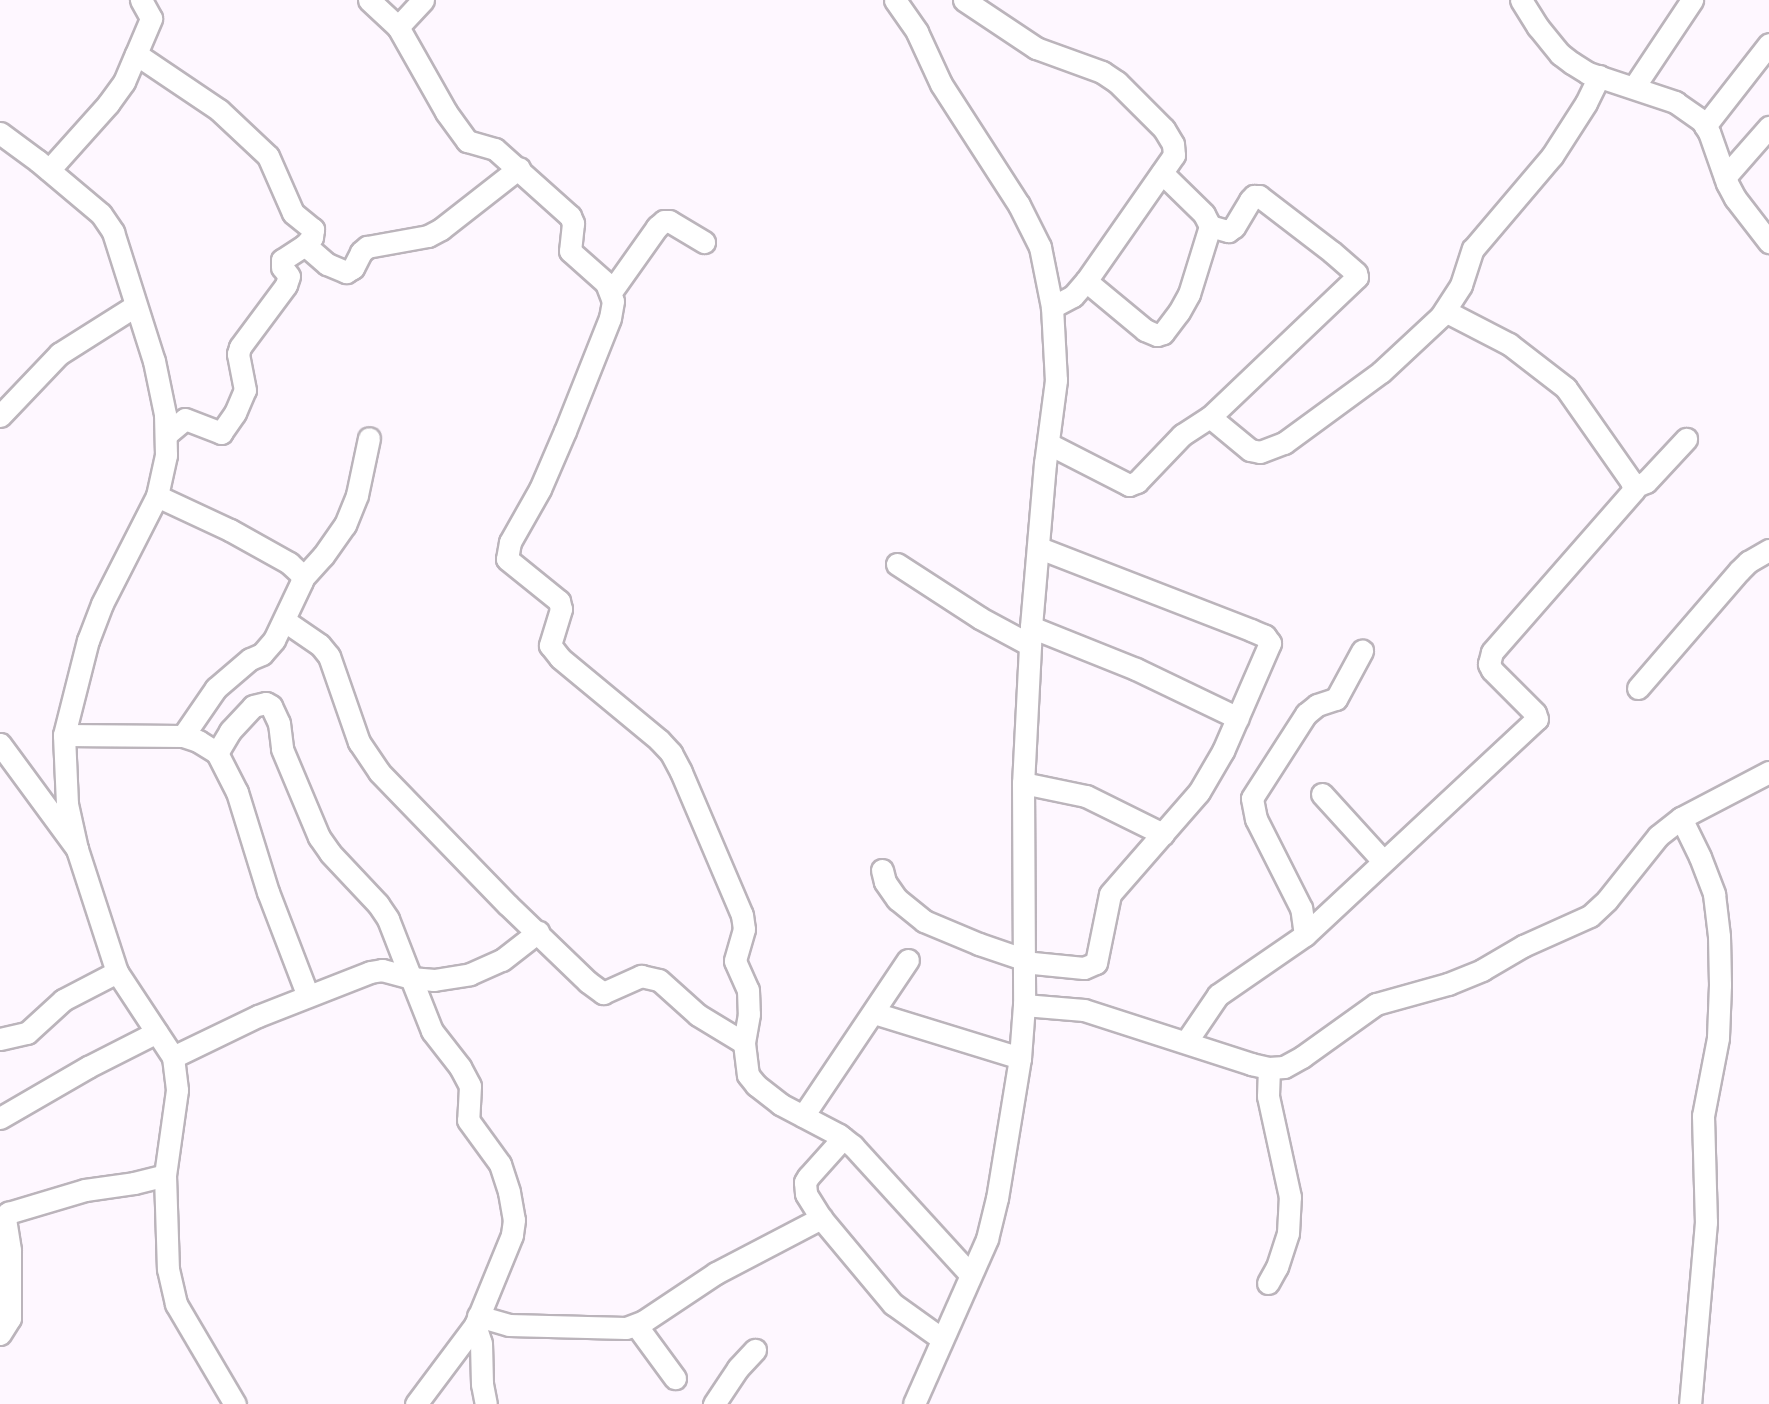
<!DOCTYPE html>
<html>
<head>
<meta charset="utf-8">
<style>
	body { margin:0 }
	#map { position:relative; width:1769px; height:1404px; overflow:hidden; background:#fef7ff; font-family:"Roboto Condensed",sans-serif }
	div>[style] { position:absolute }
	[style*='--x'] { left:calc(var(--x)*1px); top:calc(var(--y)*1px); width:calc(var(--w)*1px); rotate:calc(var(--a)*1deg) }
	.roads { filter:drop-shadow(2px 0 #bbb4bb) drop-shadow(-2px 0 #bbb4bb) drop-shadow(0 2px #bbb4bb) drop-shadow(0 -2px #bbb4bb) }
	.minor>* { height:21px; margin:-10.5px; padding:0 10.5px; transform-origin:10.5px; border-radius:10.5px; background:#fff }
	span { translate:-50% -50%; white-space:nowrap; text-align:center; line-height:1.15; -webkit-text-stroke:4.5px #fff; paint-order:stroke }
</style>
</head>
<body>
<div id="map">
	<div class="roads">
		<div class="minor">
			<div style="--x:369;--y:0;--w:40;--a:43"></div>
			<div style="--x:423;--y:0;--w:37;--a:133"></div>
			<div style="--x:398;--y:27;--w:98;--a:60.5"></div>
			<div style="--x:446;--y:112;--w:36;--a:54"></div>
			<div style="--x:467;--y:141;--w:29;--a:16"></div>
			<div style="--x:495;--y:149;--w:101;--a:41.8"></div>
			<div style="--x:570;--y:216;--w:8;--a:67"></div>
			<div style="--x:573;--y:223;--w:28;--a:96"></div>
			<div style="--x:570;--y:251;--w:48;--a:41.6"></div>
			<div style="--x:606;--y:283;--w:19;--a:69"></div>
			<div style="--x:613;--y:301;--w:17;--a:100"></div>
			<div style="--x:610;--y:318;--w:122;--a:111.7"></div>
			<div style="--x:565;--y:431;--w:63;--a:113.3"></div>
			<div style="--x:540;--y:489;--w:61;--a:119.5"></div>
			<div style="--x:510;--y:542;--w:17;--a:100"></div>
			<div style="--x:507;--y:559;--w:67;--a:38.9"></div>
			<div style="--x:559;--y:601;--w:8;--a:76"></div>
			<div style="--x:561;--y:609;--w:38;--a:107"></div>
			<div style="--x:550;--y:645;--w:16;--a:52"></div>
			<div style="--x:560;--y:658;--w:129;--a:39.6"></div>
			<div style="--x:659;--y:740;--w:18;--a:47"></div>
			<div style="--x:671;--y:753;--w:21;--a:62"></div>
			<div style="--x:681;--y:772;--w:155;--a:66.9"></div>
			<div style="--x:742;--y:915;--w:14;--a:82"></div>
			<div style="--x:744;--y:929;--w:33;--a:106"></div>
			<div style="--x:735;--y:961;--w:32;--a:66"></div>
			<div style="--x:748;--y:990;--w:24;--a:88"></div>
			<div style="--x:749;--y:1014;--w:29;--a:100"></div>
			<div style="--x:744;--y:1043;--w:32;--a:83"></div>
			<div style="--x:748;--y:1075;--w:13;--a:51"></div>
			<div style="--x:756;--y:1085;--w:31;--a:38"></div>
			<div style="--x:780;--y:1104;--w:67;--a:27.7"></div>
			<div style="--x:839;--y:1135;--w:18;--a:38"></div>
			<div style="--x:853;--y:1146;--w:173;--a:47.6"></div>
			<div style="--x:895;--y:0;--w:39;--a:55"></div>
			<div style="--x:917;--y:32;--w:57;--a:65.2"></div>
			<div style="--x:941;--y:84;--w:144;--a:57.2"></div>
			<div style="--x:1019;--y:205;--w:47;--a:63.4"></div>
			<div style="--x:1040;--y:247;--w:61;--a:78.7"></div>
			<div style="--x:1052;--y:307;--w:73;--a:86.9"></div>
			<div style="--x:1056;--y:380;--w:84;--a:97.5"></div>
			<div style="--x:1045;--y:463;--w:165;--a:94.9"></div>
			<div style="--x:1031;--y:627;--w:156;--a:92.9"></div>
			<div style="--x:1023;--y:783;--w:222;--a:89.7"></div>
			<div style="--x:1024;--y:1005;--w:53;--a:94.3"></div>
			<div style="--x:1020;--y:1058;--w:142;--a:99.3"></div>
			<div style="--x:997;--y:1198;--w:42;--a:103.7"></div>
			<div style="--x:987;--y:1239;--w:180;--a:113.9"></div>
			<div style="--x:964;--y:0;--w:87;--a:33.7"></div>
			<div style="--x:1036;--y:48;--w:70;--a:20"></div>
			<div style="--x:1102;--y:72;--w:18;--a:34"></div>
			<div style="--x:1117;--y:82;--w:66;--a:45"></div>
			<div style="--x:1164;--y:129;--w:17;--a:59"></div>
			<div style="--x:1173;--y:144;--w:11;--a:85"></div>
			<div style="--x:1174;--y:155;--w:154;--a:124.9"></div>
			<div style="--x:1086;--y:281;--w:20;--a:131"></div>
			<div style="--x:1073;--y:296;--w:24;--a:152"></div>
			<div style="--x:1521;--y:0;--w:32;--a:58"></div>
			<div style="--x:1538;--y:27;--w:35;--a:51"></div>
			<div style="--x:1560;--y:54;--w:15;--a:37"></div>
			<div style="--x:1572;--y:63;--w:19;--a:32"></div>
			<div style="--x:1588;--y:73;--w:92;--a:18.4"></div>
			<div style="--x:1675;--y:102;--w:33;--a:35"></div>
			<div style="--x:1702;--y:121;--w:13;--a:58"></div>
			<div style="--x:1709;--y:132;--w:54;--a:70.6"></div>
			<div style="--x:1727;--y:183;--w:17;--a:62"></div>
			<div style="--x:1735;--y:198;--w:56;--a:52.3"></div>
			<div style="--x:136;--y:54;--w:39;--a:-67"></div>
			<div style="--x:151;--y:18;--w:21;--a:-119"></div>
			<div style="--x:1634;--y:87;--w:105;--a:-56.3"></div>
			<div style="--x:1705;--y:126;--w:104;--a:-52"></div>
			<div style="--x:0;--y:133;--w:47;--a:36.4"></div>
			<div style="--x:38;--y:161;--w:82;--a:40.1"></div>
			<div style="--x:101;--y:214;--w:22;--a:56"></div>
			<div style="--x:113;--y:232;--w:135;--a:72.4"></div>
			<div style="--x:154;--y:361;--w:54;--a:78.3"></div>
			<div style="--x:165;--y:414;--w:41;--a:88.6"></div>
			<div style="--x:166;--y:455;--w:42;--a:102.4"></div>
			<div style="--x:157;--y:496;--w:121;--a:117"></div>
			<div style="--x:102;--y:604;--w:39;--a:111"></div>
			<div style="--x:88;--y:640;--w:98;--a:104.2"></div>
			<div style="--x:64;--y:735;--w:69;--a:87.5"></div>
			<div style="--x:67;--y:804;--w:46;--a:77.5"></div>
			<div style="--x:49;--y:170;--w:89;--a:-48.2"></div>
			<div style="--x:108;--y:104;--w:27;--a:-54"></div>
			<div style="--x:124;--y:82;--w:30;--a:-67"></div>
			<div style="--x:136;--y:54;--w:100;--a:34"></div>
			<div style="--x:219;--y:110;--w:67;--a:43.2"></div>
			<div style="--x:268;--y:156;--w:62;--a:66.3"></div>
			<div style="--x:293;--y:213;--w:26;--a:39"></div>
			<div style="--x:313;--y:229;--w:8;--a:97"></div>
			<div style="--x:312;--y:237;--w:11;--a:131"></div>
			<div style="--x:1725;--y:177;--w:67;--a:-48.7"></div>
			<div style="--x:1210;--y:226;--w:19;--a:16"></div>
			<div style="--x:1228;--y:231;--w:7;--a:-34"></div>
			<div style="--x:1234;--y:227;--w:31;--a:-59"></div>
			<div style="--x:1250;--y:200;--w:6;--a:-45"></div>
			<div style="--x:1254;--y:196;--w:5;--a:0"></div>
			<div style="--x:1259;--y:196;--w:92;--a:37.5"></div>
			<div style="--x:1332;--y:252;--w:32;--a:41"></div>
			<div style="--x:1356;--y:273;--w:4;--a:76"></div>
			<div style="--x:1357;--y:277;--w:203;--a:136.4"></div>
			<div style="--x:1086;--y:281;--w:77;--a:39.7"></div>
			<div style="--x:1145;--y:330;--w:13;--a:23"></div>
			<div style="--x:1157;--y:335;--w:6;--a:-18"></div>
			<div style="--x:1163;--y:333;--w:26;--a:-53"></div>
			<div style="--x:1179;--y:312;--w:21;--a:-61"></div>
			<div style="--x:1189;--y:294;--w:71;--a:-72.8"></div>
			<div style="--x:1210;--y:226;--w:13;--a:-117"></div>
			<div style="--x:1204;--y:214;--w:59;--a:-135.7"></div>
			<div style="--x:611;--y:292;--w:80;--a:-54.7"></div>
			<div style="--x:657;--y:227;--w:9;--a:-41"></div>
			<div style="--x:664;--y:221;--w:5;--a:0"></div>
			<div style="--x:669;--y:221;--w:41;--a:31"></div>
			<div style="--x:0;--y:416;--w:86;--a:-46.4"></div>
			<div style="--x:59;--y:354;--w:90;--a:-32.3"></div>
			<div style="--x:167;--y:434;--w:23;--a:-40"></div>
			<div style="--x:185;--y:419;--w:39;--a:21"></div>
			<div style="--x:221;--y:433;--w:24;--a:-55"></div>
			<div style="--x:235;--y:413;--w:25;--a:-67"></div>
			<div style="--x:245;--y:390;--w:37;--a:-101"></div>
			<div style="--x:238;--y:354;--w:7;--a:-74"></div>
			<div style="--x:240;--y:347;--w:77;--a:-53.4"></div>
			<div style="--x:286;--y:285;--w:9;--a:-72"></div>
			<div style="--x:289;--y:276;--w:11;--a:-128"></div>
			<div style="--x:282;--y:267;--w:7;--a:-90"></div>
			<div style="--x:282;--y:260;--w:27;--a:-33"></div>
			<div style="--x:305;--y:245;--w:29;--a:41"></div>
			<div style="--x:327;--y:264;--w:21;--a:23"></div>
			<div style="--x:346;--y:272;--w:8;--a:-30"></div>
			<div style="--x:353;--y:268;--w:18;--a:-63"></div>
			<div style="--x:361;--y:252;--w:8;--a:-40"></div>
			<div style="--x:367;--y:247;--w:62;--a:-10.2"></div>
			<div style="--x:428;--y:236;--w:15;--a:-28"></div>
			<div style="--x:441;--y:229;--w:99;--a:-38"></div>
			<div style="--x:1049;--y:444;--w:90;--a:27.1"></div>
			<div style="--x:1129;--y:485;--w:9;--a:-21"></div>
			<div style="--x:1137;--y:482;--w:65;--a:-46.2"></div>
			<div style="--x:1182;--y:435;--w:33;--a:-33"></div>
			<div style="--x:1210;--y:417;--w:52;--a:39.5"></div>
			<div style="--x:1250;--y:450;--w:10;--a:11"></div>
			<div style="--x:1260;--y:452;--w:26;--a:-21"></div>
			<div style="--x:1284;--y:443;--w:120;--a:-36.2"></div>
			<div style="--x:1381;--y:372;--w:82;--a:-43"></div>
			<div style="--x:1441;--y:316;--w:37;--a:-57"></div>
			<div style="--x:1461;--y:285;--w:38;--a:-72"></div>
			<div style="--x:1473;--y:249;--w:122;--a:-49.7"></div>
			<div style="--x:1552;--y:156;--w:63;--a:-57.3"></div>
			<div style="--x:1586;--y:103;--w:30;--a:-64"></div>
			<div style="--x:1634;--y:487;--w:13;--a:-23"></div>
			<div style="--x:1646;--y:482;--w:59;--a:-47.1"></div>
			<div style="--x:157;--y:496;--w:81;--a:25"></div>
			<div style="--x:230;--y:530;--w:68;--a:29.2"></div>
			<div style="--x:289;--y:563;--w:16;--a:43"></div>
			<div style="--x:301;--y:574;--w:7;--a:82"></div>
			<div style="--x:302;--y:581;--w:65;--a:115.4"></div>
			<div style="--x:274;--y:640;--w:18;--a:131"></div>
			<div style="--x:262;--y:654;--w:13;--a:157"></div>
			<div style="--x:250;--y:659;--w:45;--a:139.5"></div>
			<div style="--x:216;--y:688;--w:58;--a:124.5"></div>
			<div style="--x:897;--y:564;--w:99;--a:33"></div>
			<div style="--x:980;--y:618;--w:57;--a:28.4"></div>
			<div style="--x:302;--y:579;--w:31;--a:-48"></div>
			<div style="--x:323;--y:556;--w:38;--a:-55"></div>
			<div style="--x:345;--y:525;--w:32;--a:-68"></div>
			<div style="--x:357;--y:495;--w:58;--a:-78.1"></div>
			<div style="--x:285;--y:621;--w:42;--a:34.4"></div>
			<div style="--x:320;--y:645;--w:14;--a:51"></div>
			<div style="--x:329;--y:656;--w:91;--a:70.8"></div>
			<div style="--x:359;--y:742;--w:36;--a:56"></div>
			<div style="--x:379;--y:772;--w:185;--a:45.9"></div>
			<div style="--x:508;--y:905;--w:111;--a:43.9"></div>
			<div style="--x:588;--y:982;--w:19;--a:36"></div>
			<div style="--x:603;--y:993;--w:42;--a:-24.1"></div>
			<div style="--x:641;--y:976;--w:18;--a:13"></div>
			<div style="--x:659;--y:980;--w:52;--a:41.9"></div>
			<div style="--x:698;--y:1015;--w:54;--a:31.3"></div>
			<div style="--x:1031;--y:627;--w:113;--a:21.8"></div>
			<div style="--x:1136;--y:669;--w:113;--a:25.7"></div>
			<div style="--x:1638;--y:688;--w:155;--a:-49.2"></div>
			<div style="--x:1739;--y:571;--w:13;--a:-45"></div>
			<div style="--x:1748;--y:562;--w:24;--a:-30"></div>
			<div style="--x:64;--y:735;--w:119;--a:0.5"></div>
			<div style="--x:183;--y:736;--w:16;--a:18"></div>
			<div style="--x:198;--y:741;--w:22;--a:32"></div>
			<div style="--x:217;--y:753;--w:44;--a:62.9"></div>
			<div style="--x:237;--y:792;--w:105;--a:72.8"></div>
			<div style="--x:268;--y:892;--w:111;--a:69"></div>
			<div style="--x:0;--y:744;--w:130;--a:53.7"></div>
			<div style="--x:77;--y:849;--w:129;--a:72"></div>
			<div style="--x:117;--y:972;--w:102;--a:56.6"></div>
			<div style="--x:173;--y:1057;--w:33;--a:83"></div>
			<div style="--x:177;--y:1090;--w:86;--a:98"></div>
			<div style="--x:165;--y:1175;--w:94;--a:88.2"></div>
			<div style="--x:168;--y:1269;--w:36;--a:77"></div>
			<div style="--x:176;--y:1304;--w:116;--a:59.5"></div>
			<div style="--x:217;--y:753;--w:26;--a:-59"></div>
			<div style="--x:230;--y:731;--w:34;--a:-47"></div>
			<div style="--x:253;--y:706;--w:13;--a:-13"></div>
			<div style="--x:266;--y:703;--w:6;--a:31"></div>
			<div style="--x:271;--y:706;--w:19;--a:65"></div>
			<div style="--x:279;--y:723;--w:26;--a:83"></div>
			<div style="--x:282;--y:749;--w:95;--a:67.2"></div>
			<div style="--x:319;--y:837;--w:19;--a:55"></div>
			<div style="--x:330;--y:853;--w:70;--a:46.7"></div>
			<div style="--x:378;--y:904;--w:18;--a:56"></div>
			<div style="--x:388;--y:919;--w:63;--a:68.7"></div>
			<div style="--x:411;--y:978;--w:23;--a:5"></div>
			<div style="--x:434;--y:980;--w:36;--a:-9"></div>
			<div style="--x:470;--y:974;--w:35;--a:-24"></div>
			<div style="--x:502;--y:960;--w:46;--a:-37.9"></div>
			<div style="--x:1023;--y:783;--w:64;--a:11.7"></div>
			<div style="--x:1086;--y:796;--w:86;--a:26.3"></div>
			<div style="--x:1322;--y:794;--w:91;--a:47.7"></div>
			<div style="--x:1681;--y:818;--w:43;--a:64"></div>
			<div style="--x:1700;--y:857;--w:40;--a:69"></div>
			<div style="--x:1714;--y:894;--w:42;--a:83.2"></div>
			<div style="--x:1719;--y:936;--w:49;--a:88.8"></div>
			<div style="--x:1720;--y:985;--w:53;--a:92.2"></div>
			<div style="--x:1718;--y:1038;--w:79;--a:100.9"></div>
			<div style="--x:1703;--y:1116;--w:106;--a:88.4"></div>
			<div style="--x:1706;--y:1222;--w:183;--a:95"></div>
			<div style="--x:882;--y:870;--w:12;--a:76"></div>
			<div style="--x:885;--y:882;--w:21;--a:55"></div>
			<div style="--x:897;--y:899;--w:35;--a:39"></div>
			<div style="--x:924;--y:921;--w:60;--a:22.7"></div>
			<div style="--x:979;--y:944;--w:46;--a:18.8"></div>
			<div style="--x:1305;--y:935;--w:27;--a:-98"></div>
			<div style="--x:1301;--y:908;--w:100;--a:-116.8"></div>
			<div style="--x:1256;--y:819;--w:21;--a:-101"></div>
			<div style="--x:1252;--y:798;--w:100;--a:-57.3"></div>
			<div style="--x:1306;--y:714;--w:14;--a:-39"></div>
			<div style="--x:1317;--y:705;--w:20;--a:-18"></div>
			<div style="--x:1336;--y:699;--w:55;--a:-61.6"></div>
			<div style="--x:1023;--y:962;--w:61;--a:5.6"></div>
			<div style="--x:1084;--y:968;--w:13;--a:-23"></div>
			<div style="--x:1096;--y:963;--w:70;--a:-78.5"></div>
			<div style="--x:1110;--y:894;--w:135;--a:-48.9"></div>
			<div style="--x:1199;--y:792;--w:48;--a:-59.7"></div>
			<div style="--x:1223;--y:751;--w:118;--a:-66.5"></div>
			<div style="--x:1270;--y:643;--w:9;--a:-126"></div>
			<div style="--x:1265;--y:636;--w:15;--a:-157"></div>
			<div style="--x:1251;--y:630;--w:226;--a:-158.8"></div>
			<div style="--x:1024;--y:1005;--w:60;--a:4.8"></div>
			<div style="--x:1084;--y:1010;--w:176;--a:17.9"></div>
			<div style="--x:1251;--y:1064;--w:18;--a:13"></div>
			<div style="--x:1269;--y:1068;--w:15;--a:-4"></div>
			<div style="--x:1284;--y:1067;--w:21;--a:-29"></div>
			<div style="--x:1302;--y:1057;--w:91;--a:-35.6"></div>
			<div style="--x:1376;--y:1004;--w:75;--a:-15.5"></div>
			<div style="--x:1448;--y:984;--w:37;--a:-22"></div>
			<div style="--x:1482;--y:970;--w:48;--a:-30.3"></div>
			<div style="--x:1523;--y:946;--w:73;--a:-24.1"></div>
			<div style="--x:1590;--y:916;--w:23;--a:-43"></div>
			<div style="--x:1607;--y:900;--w:82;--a:-51.4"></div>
			<div style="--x:1658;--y:836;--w:29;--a:-38"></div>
			<div style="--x:1681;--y:818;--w:99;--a:-27.6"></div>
			<div style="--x:874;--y:1013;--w:153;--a:17.1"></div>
			<div style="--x:0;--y:1039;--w:28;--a:-13"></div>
			<div style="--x:27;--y:1033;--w:49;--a:-42.5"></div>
			<div style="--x:63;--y:1000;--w:61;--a:-27.4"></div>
			<div style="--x:1186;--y:1042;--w:57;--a:-55.8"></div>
			<div style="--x:1218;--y:995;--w:106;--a:-34.6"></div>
			<div style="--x:1305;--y:935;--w:317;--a:-43"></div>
			<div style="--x:1537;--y:719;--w:6;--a:-108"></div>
			<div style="--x:1535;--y:713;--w:61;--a:-135"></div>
			<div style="--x:1492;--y:670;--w:7;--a:-117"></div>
			<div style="--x:1489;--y:664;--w:12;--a:-76"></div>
			<div style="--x:1492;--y:652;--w:215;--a:-48.8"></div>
			<div style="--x:1634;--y:490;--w:9;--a:-108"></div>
			<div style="--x:1631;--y:481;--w:113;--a:-125"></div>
			<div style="--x:1566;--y:388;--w:72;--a:-142.3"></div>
			<div style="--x:1509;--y:344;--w:72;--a:-152.7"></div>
			<div style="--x:173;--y:1057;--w:94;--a:-25.8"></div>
			<div style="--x:258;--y:1016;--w:120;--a:-21.4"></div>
			<div style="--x:370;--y:972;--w:12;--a:-9"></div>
			<div style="--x:382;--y:970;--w:30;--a:15"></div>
			<div style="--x:411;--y:978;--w:57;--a:68.4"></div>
			<div style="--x:432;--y:1031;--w:46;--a:52.1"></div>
			<div style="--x:460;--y:1067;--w:21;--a:62"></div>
			<div style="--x:470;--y:1086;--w:34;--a:93"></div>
			<div style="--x:468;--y:1120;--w:54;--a:54"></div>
			<div style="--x:500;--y:1164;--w:29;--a:72"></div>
			<div style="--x:509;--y:1192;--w:28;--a:80"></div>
			<div style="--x:514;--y:1220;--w:15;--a:98"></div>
			<div style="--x:512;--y:1235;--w:97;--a:112.3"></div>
			<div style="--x:475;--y:1325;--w:19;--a:72"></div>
			<div style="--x:481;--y:1343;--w:41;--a:88.6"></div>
			<div style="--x:482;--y:1384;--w:20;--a:79"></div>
			<div style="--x:803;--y:1116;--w:188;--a:-56.1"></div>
			<div style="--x:0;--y:1118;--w:102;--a:-30.1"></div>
			<div style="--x:88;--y:1067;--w:77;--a:-26.9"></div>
			<div style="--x:843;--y:1138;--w:52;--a:131.9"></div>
			<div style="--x:808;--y:1177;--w:6;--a:121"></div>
			<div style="--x:805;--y:1182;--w:12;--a:85"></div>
			<div style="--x:806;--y:1194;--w:28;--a:58"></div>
			<div style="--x:821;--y:1218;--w:112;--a:50.1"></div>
			<div style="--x:893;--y:1304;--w:60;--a:35.5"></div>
			<div style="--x:1268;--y:1283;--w:18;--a:-61"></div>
			<div style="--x:1277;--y:1267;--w:36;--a:-72"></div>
			<div style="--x:1288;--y:1233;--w:36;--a:-87"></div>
			<div style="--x:1290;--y:1197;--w:103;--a:-102.3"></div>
			<div style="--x:1268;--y:1096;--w:28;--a:-88"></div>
			<div style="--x:478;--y:1316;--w:32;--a:16"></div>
			<div style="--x:509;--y:1325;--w:117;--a:1.5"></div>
			<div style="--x:626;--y:1328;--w:19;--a:-21"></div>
			<div style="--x:644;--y:1321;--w:87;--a:-33.7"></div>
			<div style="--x:716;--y:1273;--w:119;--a:-27.6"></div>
			<div style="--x:636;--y:1325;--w:66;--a:53.7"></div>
			<div style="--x:0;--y:1334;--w:19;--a:-58"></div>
			<div style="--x:10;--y:1318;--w:68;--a:-90"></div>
			<div style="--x:10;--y:1250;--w:30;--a:-99"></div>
			<div style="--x:5;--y:1220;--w:8;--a:-67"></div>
			<div style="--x:8;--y:1213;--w:80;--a:-16.6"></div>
			<div style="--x:85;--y:1190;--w:49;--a:-8.1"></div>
			<div style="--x:134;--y:1183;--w:32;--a:-14"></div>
			<div style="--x:416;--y:1404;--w:99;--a:-53.2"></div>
			<div style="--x:714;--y:1404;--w:43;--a:-56.3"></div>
			<div style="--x:738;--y:1368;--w:25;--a:-47"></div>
		</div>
	</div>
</div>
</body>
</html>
